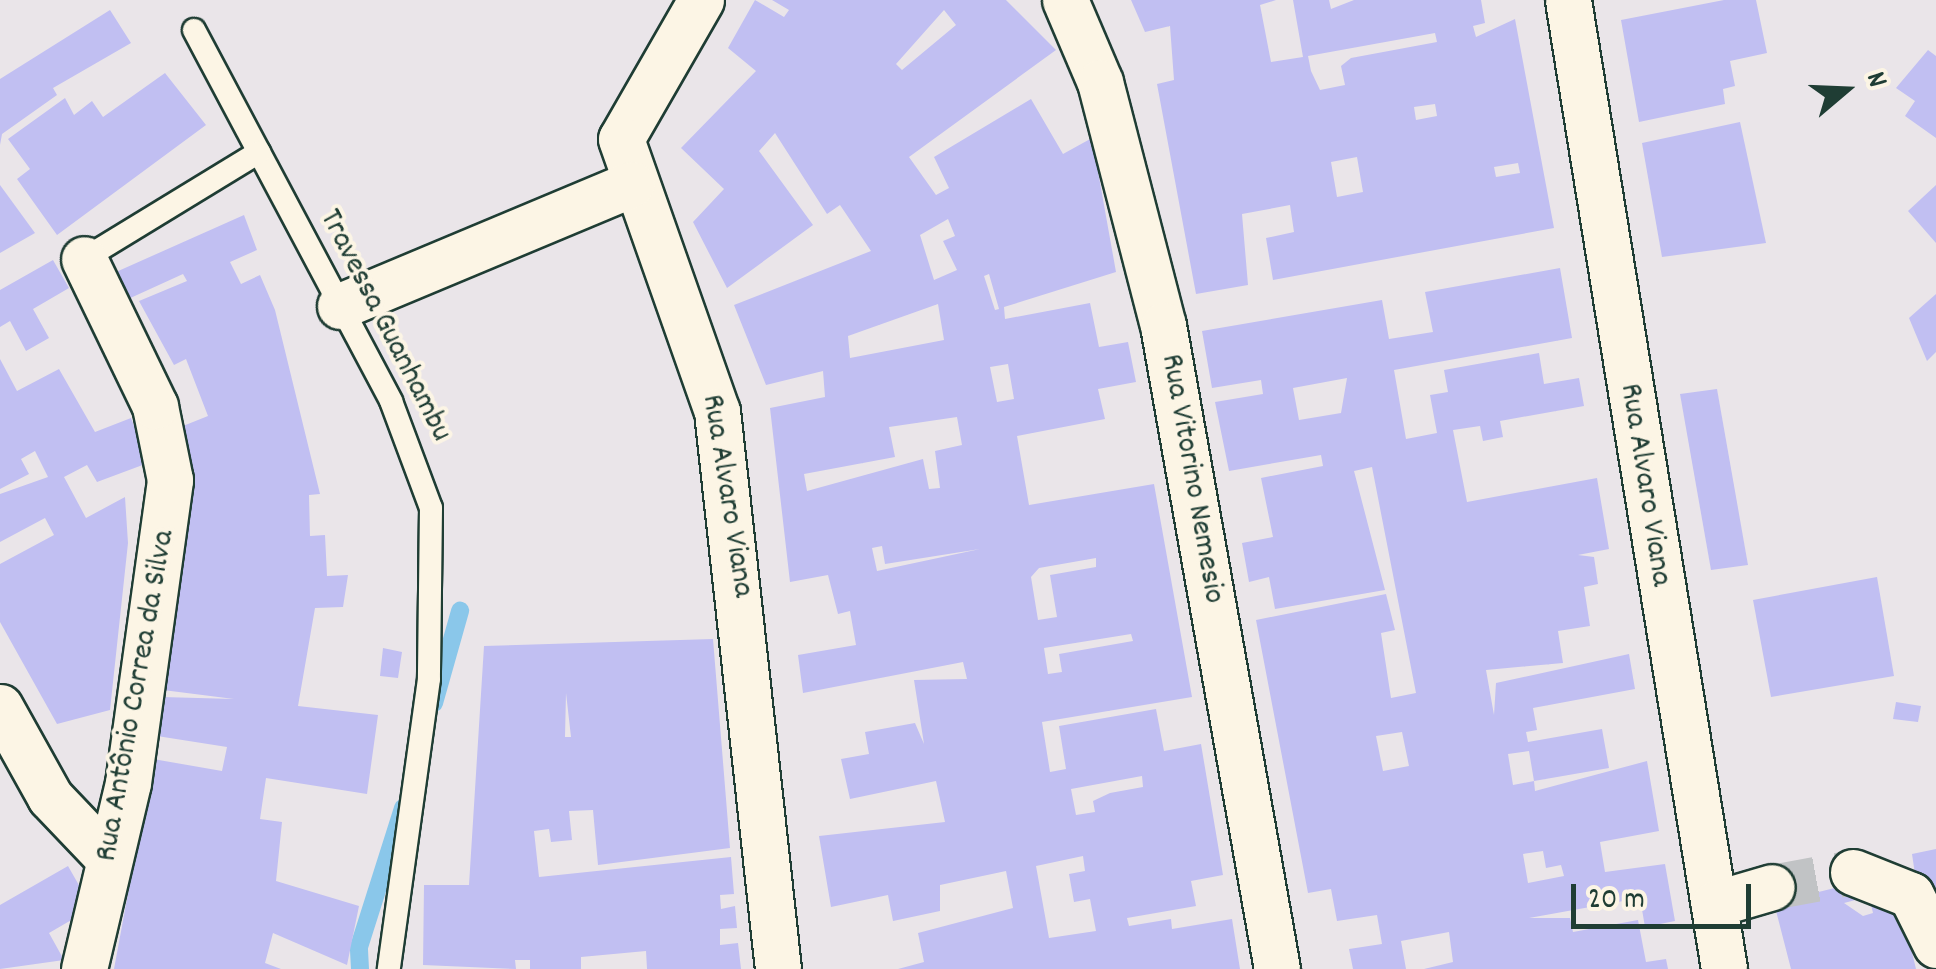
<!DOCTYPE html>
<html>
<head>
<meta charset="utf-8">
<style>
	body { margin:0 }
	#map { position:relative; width:1936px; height:969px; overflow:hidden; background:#eae5e9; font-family:Dekko,sans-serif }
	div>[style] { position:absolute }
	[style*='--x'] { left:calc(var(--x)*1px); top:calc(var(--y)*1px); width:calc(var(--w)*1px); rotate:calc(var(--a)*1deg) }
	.stream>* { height:18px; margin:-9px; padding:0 9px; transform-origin:9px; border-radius:9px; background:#8ac7ea }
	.building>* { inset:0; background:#c1bff2 }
	.minor-tunnel>* { height:45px; margin-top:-22.5px; transform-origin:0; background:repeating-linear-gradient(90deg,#c1c3c5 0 45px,transparent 0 67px) }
	.roads { filter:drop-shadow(2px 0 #1f3d34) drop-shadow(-2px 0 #1f3d34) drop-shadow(0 2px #1f3d34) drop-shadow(0 -2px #1f3d34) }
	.service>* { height:22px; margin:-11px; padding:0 11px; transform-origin:11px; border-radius:11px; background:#fcf5e5 }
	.minor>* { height:45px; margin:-22.5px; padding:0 22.5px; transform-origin:22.5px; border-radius:22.5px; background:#fcf5e5 }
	span { translate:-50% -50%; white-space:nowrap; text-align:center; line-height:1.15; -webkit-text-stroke:8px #fcf5e5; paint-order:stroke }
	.street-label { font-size:32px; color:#1f3d34 }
	.north { position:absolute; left:1796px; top:40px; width:100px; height:100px; -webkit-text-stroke:8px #fcf5e5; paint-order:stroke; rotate:71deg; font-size:28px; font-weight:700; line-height:40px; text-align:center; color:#1f3d34 }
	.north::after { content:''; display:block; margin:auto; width:35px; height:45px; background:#1f3d34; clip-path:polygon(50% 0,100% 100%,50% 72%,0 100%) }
	.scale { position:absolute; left:1571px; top:884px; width:180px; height:45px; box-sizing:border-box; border:5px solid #1f3d34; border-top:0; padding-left:12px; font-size:30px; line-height:35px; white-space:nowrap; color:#1f3d34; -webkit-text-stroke:8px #fcf5e5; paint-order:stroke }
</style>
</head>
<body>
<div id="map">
	<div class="stream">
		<div style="--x:434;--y:703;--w:96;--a:-74.2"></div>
		<div style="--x:360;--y:969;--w:22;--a:-93"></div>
		<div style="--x:359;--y:947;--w:146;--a:-72.4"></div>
	</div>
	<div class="building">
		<div style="clip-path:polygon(evenodd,755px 0,784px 17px,789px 10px,772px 0,1006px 0,1056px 50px,909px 157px,936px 195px,949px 188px,934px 157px,1031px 99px,1063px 154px,1092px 138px,1116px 272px,1004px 307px,1005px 319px,1090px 303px,1099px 347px,1128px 342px,1136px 382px,1098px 389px,1105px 419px,1017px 436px,1029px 505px,1154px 484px,1192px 697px,1042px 722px,1050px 772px,1066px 769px,1059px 726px,1156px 709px,1164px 751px,1201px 744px,1223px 875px,1191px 881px,1196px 906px,1127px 918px,1129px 926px,1171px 919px,1172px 929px,1232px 919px,1240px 969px,898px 969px,924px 962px,918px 933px,1013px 908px,1006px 871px,940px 885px,940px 911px,893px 921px,888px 895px,831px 907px,819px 836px,945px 822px,936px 781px,850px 799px,841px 759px,869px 754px,865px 732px,915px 723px,924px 744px,914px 680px,967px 679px,963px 662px,803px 693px,798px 655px,856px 645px,850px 611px,838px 614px,828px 575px,790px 582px,770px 408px,825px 397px,823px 371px,766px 385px,734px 305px,871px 251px,840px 205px,827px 214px,775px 133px,759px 151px,813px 225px,727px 288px,693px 222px,724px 189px,681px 148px,756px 71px,728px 48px,755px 0,944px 10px,956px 25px,902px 70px,896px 64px,944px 10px,755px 0,948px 219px,955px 236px,943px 241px,957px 270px,934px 280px,920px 235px,948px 219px,755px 0,989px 274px,999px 309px,995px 310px,984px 276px,989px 274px,755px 0,938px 304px,944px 340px,850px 358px,848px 336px,938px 304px,755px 0,1008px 364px,1014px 399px,997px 402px,990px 367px,1008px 364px,755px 0,957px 417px,962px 445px,935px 451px,940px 488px,929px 489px,923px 459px,807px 491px,804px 474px,895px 457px,889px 427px,957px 417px,755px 0,882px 546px,885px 564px,980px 549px,877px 571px,872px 548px,882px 546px,755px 0,1096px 558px,1096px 567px,1050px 575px,1057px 617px,1038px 620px,1031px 577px,1039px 568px,1096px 558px,755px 0,1131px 634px,1133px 641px,1059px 654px,1062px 672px,1048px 674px,1044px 648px,1131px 634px,755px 0,1142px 776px,1143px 787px,1110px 793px,1093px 801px,1095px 812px,1076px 815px,1071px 789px,1142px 776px,755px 0,1083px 856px,1085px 871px,1069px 874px,1074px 902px,1090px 899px,1096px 931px,1049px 938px,1036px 866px,1083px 856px)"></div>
		<div style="clip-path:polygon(evenodd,1131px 0,1276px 0,1260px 5px,1271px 62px,1303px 57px,1293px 0,1329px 0,1331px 9px,1354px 0,1481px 0,1485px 23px,1473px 26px,1476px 37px,1515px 19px,1554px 228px,1273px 280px,1266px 238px,1294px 232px,1290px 205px,1242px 214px,1248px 285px,1196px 294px,1157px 84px,1174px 80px,1170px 26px,1145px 32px,1131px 0,1435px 33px,1437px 42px,1351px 58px,1341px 66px,1345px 85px,1320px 90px,1311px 71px,1308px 56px,1435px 33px,1131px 0,1435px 104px,1437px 116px,1416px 120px,1414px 107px,1435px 104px,1131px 0,1357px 157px,1363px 192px,1337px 197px,1331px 162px,1357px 157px,1131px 0,1518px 163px,1520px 173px,1496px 177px,1494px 167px,1518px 163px)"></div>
		<div style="clip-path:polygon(1724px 0,1756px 0,1767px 53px,1730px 61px,1735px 86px,1723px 89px,1725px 104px,1639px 122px,1621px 20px)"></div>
		<div style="clip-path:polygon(110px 10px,131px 43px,53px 88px,57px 95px,2px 134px,0 145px,0 79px)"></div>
		<div style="clip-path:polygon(1928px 50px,1936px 56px,1936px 138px,1905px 116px,1915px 101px,1896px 88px)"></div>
		<div style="clip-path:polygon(165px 73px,206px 125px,57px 235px,17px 179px,30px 169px,8px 139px,65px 98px,74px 115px,92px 101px,103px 117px)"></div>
		<div style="clip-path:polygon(1740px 122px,1766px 243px,1662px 257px,1642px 143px)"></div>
		<div style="clip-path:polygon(0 185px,35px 233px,0 253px)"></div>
		<div style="clip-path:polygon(1936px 185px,1936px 243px,1908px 211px)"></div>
		<div style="clip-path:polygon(244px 215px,257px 250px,230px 262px,241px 284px,260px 275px,275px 310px,320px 494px,309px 495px,310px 536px,325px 535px,327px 576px,348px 575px,343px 607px,315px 608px,298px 706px,378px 715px,367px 794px,266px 778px,260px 819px,282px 822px,276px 881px,359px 906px,347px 965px,273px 933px,265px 963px,281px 969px,114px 969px,153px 759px,222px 771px,227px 747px,157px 736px,162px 697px,234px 699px,163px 690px,187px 463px,183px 426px,208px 416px,186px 359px,174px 365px,139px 301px,187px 281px,183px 274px,126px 300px,116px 272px)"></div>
		<div style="clip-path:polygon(53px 260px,69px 288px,33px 309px,49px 338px,26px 351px,10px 321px,0 327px,0 290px)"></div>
		<div style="clip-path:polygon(evenodd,1560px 268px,1572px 338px,1394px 370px,1406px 439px,1437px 433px,1430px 395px,1448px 392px,1444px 370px,1539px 353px,1544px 384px,1579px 378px,1584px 406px,1500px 421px,1503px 437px,1483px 441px,1480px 426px,1453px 430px,1467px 502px,1597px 478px,1609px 549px,1578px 555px,1594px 557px,1598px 584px,1584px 587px,1590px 626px,1558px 631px,1563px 663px,1486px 670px,1494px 715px,1496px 683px,1629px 654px,1635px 689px,1533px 708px,1537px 730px,1526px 732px,1528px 742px,1602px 729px,1609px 768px,1534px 781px,1529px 751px,1508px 754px,1513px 785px,1534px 781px,1535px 791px,1647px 761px,1659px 831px,1600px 842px,1605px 872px,1665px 864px,1675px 921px,1645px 927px,1640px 898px,1529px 918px,1570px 918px,1573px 932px,1638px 920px,1646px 962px,1666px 959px,1668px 969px,1424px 969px,1453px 962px,1449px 932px,1401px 941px,1406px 969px,1353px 969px,1349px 949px,1382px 944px,1377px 915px,1337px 921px,1331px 889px,1308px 893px,1256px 620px,1386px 594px,1395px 630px,1381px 633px,1391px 698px,1416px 693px,1372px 467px,1354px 471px,1385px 590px,1275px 609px,1269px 577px,1249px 582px,1242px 543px,1273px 537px,1261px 478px,1323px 466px,1321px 455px,1229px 471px,1215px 402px,1263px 394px,1261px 380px,1212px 388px,1202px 331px,1382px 300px,1389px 339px,1433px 332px,1425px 292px,1560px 268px,1347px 378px,1341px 413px,1299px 420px,1293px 388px,1347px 378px,1560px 268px,1402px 732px,1409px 766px,1383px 771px,1376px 736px,1402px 732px,1560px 268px,1543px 851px,1546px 868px,1561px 865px,1564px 876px,1528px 883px,1523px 854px,1543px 851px)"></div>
		<div style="clip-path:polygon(1936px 294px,1936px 352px,1927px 361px,1909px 318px)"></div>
		<div style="clip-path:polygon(0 359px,17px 391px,59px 369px,95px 432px,131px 418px,148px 463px,97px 482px,87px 465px,64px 477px,86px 518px,125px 497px,128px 543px,110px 710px,57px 724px,0 622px,0 564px,54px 535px,45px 518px,0 542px,0 494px,48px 477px,35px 451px,21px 459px,29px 474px,0 489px)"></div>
		<div style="clip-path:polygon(1717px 389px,1748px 565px,1711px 570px,1680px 394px)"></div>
		<div style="clip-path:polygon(1877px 577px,1894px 676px,1771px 697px,1753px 600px)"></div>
		<div style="clip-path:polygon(evenodd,713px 639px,730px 848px,598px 865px,593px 810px,569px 811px,572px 840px,551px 842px,549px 829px,534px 831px,539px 877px,731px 857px,734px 894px,720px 895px,721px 909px,735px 906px,737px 928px,720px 929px,720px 945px,738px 943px,741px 969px,647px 969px,646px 951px,581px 957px,581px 969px,530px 969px,530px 960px,515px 960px,516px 969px,423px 965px,424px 885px,469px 885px,484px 646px,713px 639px,566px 693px,571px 737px,565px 737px,566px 693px)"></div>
		<div style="clip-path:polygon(383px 648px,402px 652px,398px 678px,380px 676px)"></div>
		<div style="clip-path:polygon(1896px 702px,1921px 706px,1918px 722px,1893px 719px)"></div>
		<div style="clip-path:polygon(1936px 849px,1936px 890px,1918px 894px,1912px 854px)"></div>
		<div style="clip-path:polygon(68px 866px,92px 908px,49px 933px,64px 960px,0 969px,0 905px)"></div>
		<div style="clip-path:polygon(1859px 882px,1863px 898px,1844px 903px,1863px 916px,1873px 913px,1870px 900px,1898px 894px,1916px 969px,1791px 969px,1774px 903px)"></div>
	</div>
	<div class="minor-tunnel">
		<div style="--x:1772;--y:887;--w:82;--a:-10.5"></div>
	</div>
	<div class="roads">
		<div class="service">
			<div style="--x:194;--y:30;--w:420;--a:62"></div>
			<div style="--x:391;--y:401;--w:114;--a:69.5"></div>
			<div style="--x:431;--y:508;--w:171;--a:90.7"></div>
			<div style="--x:429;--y:679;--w:293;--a:97.9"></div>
			<div style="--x:84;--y:259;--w:205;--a:-31.4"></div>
		</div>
		<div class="minor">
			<div style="--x:701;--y:0;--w:160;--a:119.9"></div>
			<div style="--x:621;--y:139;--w:288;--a:70.6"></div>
			<div style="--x:717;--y:411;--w:561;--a:83.76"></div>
			<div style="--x:1065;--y:0;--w:89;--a:66.9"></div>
			<div style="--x:1100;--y:82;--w:251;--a:75.5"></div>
			<div style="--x:1163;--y:325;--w:654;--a:79.96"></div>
			<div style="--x:1568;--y:0;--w:981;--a:80.85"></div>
			<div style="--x:340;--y:306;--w:316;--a:-22.7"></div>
			<div style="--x:0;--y:707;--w:103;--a:60.9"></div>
			<div style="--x:50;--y:797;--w:84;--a:46.4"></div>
			<div style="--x:1853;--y:872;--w:62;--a:21.6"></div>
			<div style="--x:1911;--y:895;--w:56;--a:63.4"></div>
			<div style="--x:1714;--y:904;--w:60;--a:-16.3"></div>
			<div style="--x:84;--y:969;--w:191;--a:-76.7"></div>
			<div style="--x:128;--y:783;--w:306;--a:-82.1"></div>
			<div style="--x:170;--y:480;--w:76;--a:-101.5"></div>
			<div style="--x:155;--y:406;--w:163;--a:-115.8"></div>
		</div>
	</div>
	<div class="street-label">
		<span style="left:384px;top:326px;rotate:63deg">Travessa Guanhambu</span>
		<span style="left:1191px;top:479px;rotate:80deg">Rua Vitorino Nemesio</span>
		<span style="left:1644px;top:485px;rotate:81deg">Rua Alvaro Viana</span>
		<span style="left:726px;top:496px;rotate:81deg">Rua Alvaro Viana</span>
		<span style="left:137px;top:696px;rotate:-80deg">Rua Antônio Correa da Silva</span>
	</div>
	<div class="north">N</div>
	<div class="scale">20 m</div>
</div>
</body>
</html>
